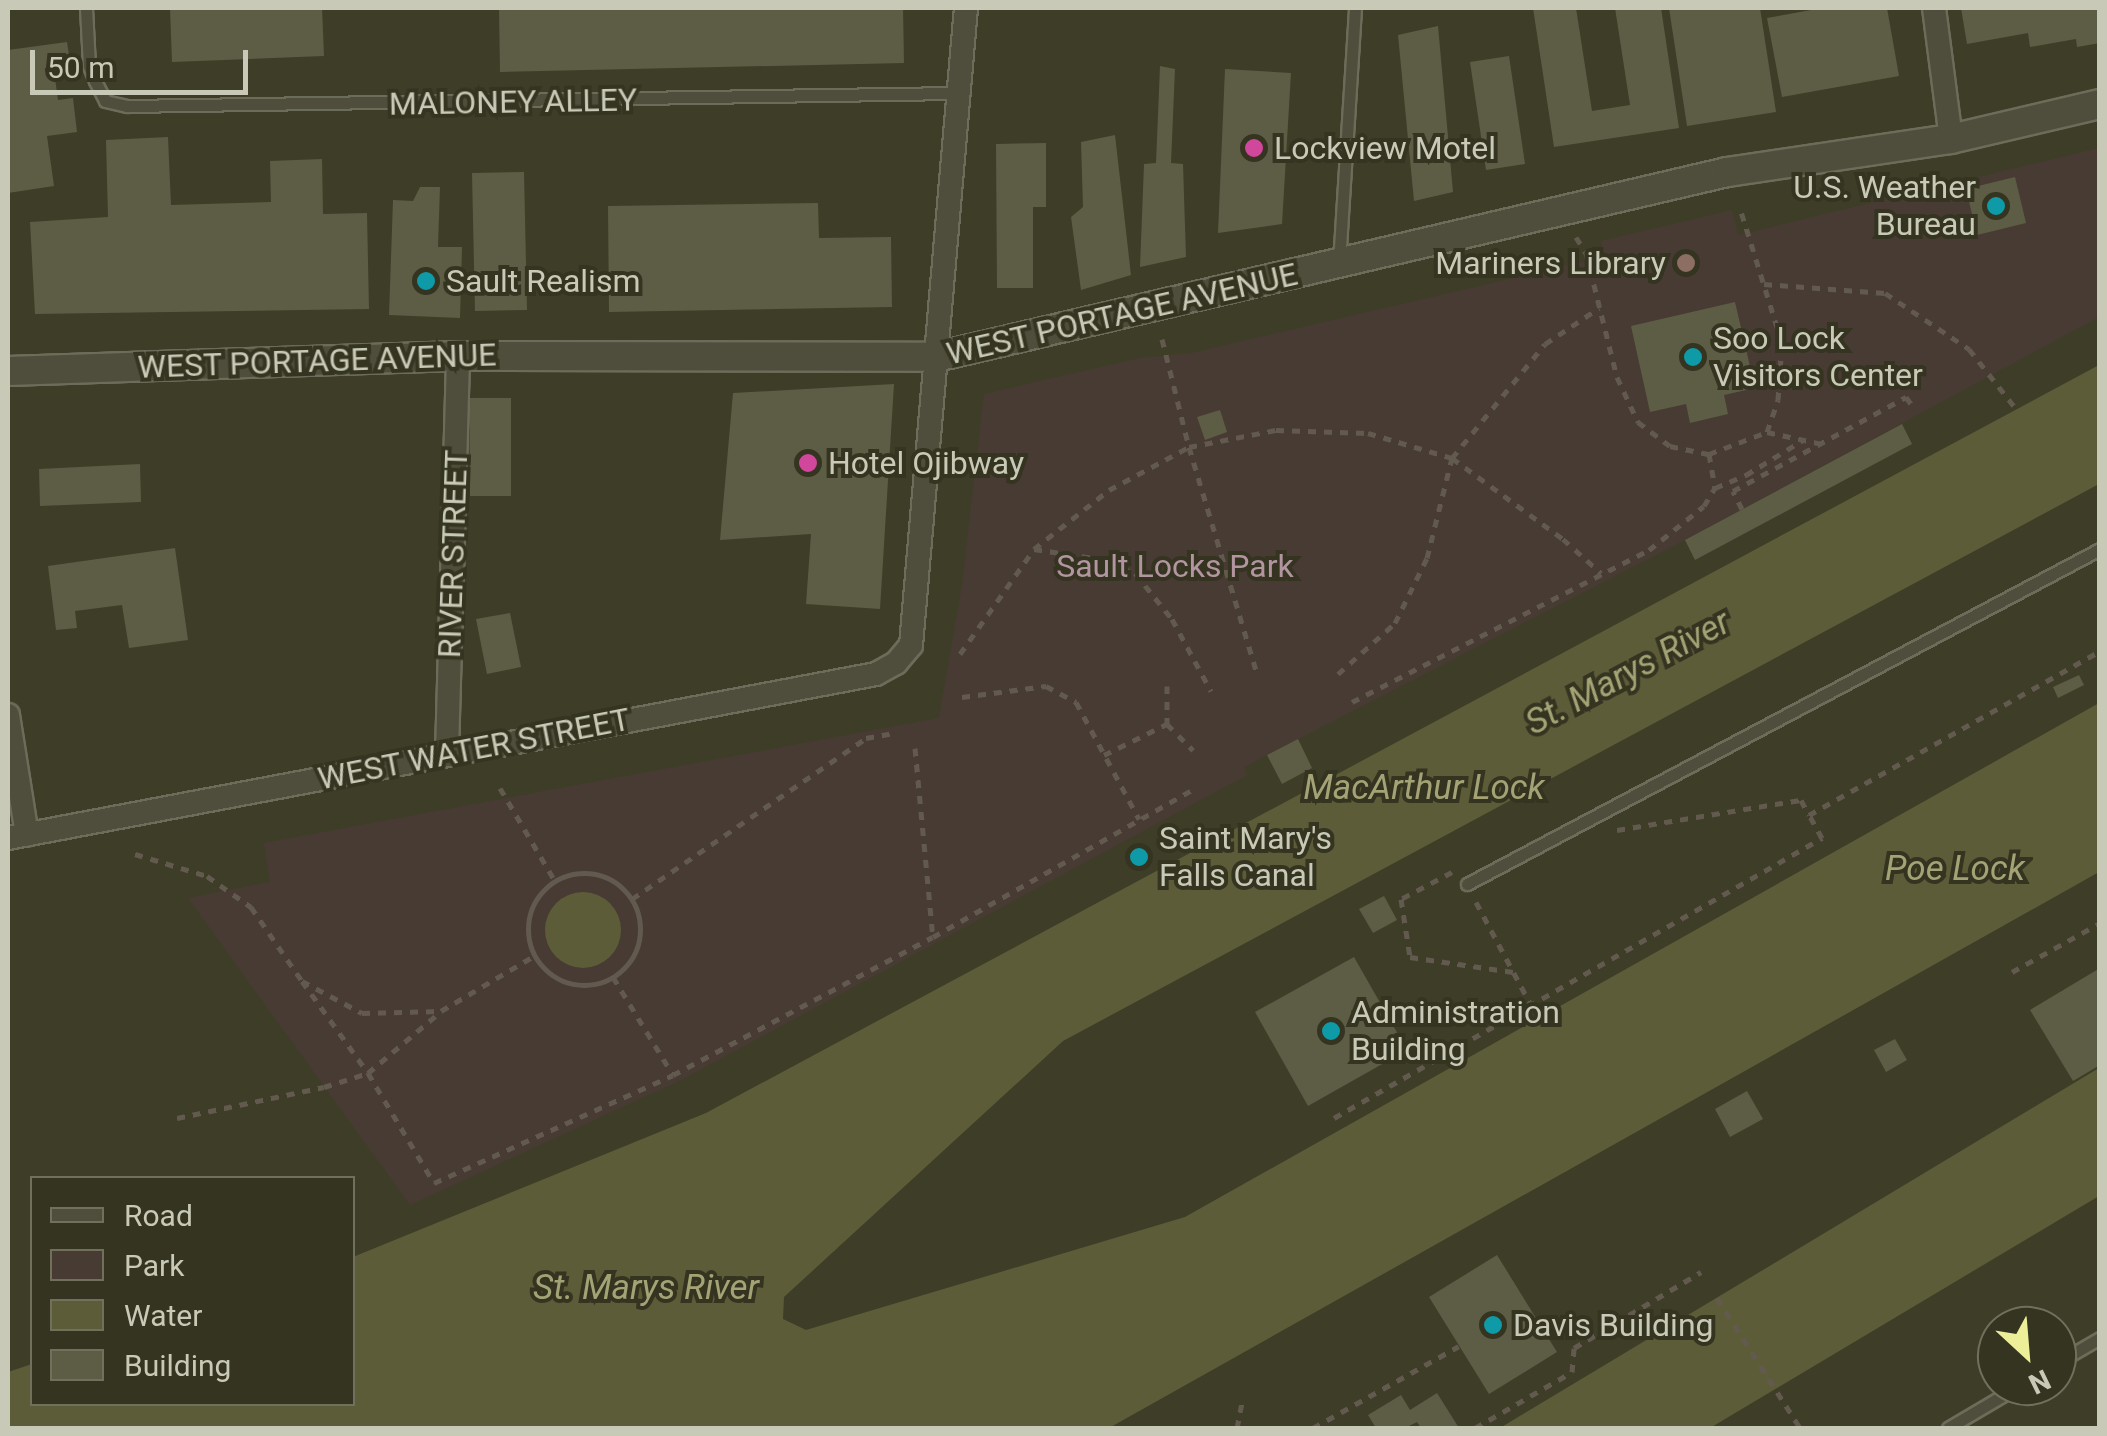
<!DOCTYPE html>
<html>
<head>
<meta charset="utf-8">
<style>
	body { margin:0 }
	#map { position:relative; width:2107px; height:1436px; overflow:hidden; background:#3e3e28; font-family:Roboto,sans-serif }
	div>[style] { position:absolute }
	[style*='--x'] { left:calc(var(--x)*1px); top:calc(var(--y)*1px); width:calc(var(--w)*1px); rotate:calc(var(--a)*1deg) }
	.green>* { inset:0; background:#483b33 }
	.water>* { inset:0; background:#5d5c38 }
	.round { border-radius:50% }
	.building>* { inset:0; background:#5d5d45 }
	.path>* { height:5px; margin-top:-2.5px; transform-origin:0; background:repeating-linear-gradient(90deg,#62594f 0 8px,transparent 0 16px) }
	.path>.ring { margin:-2.5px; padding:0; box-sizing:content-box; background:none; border:5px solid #62594f; border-radius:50% }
	.roads { filter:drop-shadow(2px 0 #6c6c5a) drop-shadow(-2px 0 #6c6c5a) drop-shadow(0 2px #6c6c5a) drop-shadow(0 -2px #6c6c5a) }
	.service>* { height:11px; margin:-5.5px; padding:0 5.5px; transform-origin:5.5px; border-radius:5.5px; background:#4f4e3c }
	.minor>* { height:22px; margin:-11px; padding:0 11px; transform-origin:11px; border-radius:11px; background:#4f4e3c }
	.tertiary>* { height:28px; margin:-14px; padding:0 14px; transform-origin:14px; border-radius:14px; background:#4f4e3c }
	.dots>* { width:28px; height:28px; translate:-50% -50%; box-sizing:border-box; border:5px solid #343421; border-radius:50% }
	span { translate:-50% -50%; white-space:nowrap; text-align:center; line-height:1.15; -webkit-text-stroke:8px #343421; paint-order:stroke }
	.street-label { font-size:32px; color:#c9c9b8 }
	.poi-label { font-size:32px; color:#c9c9b8 }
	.left { translate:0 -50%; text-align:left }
	.right { translate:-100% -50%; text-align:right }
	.park-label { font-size:32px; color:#b295a0 }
	.water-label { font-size:35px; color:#a4a375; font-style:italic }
	.frame { position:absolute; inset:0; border:10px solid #c9c9b8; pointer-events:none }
	.legend { position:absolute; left:30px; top:1176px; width:325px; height:230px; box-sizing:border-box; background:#343421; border:2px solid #70705d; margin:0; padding:12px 18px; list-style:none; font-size:30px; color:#c9c9b8 }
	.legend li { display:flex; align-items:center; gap:20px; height:50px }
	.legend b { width:50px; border:2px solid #70705d }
	.north { position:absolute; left:1977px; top:1306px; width:100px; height:100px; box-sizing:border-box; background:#343421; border:2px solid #70705d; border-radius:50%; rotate:154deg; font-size:28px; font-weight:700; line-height:40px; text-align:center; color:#c9c9b8 }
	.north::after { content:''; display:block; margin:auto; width:35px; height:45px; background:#edef98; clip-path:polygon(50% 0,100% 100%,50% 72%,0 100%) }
	.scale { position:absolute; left:30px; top:50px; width:218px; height:45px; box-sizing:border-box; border:5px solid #c9c9b8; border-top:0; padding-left:12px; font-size:30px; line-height:35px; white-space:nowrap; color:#c9c9b8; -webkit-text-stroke:8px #343421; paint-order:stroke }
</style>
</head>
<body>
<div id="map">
	<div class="green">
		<div style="clip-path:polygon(2099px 148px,2099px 317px,1685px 540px,1244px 767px,1247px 775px,683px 1079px,410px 1205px,188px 898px,270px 882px,264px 843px,939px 718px,962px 585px,984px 394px,1140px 358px,1192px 353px,1604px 257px,1601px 241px,1732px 210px,1738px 235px)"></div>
	</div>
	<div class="water">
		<div style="clip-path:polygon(2099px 365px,2099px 484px,1063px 1041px,784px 1297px,783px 1319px,806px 1330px,1185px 1217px,2099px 703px,2099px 872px,1109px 1428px,8px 1428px,8px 1372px,32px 1364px,32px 1404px,352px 1404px,353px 1257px,706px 1113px)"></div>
		<div class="round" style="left:545px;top:892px;width:76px;height:76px"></div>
		<div style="clip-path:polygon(2099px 1068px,2099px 1196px,1710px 1428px,1500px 1428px)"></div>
	</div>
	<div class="building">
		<div style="clip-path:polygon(170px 8px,322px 8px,324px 56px,172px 62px)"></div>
		<div style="clip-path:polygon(499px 8px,903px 8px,904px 63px,500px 72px)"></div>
		<div style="clip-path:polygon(1533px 8px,1576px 8px,1592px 111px,1630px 105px,1615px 8px,1661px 8px,1679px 128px,1554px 147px)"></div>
		<div style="clip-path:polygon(1669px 8px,1760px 8px,1776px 112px,1687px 126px)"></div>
		<div style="clip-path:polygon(1822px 8px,1887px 8px,1899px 76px,1782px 97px,1767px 18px)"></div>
		<div style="clip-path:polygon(1961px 8px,2100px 8px,2100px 43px,2077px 47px,2076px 39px,2030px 47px,2028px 33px,1967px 44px)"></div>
		<div style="clip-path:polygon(1438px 26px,1453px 192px,1414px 201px,1398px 35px)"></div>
		<div style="clip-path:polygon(67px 42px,71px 69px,54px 71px,58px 100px,73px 98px,77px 132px,47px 136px,54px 186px,8px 193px,8px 50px)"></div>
		<div style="clip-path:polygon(1509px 56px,1525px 164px,1486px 170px,1470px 62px)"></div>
		<div style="clip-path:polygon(1160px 66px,1175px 69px,1171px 163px,1183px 164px,1186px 257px,1140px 267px,1144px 164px,1156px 163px)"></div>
		<div style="clip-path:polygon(1225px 69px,1291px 73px,1282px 224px,1218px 233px)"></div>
		<div style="clip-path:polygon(1115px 135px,1131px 275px,1081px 290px,1071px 217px,1083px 207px,1081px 142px)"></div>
		<div style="clip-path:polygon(168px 137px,171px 205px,271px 202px,270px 161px,322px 159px,323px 214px,367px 213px,369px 309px,35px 314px,30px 222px,108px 217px,106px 140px)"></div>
		<div style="clip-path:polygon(1046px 143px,1046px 207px,1033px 207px,1033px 288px,997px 288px,996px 144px)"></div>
		<div style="clip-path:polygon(524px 172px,527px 310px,475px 311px,472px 173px)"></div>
		<div style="clip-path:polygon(2015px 177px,2026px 223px,1977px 235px,1966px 189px)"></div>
		<div style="clip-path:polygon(420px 187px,440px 187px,438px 247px,462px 247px,460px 318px,389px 315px,393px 200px,413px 201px)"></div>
		<div style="clip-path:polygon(818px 203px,819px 238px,891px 237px,892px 307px,609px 312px,608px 206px)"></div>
		<div style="clip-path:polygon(1735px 302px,1755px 388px,1724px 395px,1728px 414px,1690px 423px,1686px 404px,1650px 412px,1631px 326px)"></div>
		<div style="clip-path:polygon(894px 384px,880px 609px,806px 604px,811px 534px,720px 540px,733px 393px)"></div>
		<div style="clip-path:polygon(469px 398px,511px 398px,511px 496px,470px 496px)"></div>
		<div style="clip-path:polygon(1220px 410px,1227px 432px,1205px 440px,1197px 417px)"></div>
		<div style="clip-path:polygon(1902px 424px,1912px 444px,1695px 560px,1685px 540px)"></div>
		<div style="clip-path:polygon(140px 464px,141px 502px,40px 506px,39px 469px)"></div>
		<div style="clip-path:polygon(175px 548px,188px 640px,129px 648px,122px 605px,75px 611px,77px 628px,56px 630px,48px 566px)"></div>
		<div style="clip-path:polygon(510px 613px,521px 667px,487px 674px,476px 619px)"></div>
		<div style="clip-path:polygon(2079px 675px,2084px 685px,2058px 698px,2053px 687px)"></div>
		<div style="clip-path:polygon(1298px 739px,1312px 768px,1282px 784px,1267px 755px)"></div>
		<div style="clip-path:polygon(1384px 896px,1397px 920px,1373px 933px,1359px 909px)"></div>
		<div style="clip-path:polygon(1354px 957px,1407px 1050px,1308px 1106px,1255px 1012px)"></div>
		<div style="clip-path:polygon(2100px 968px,2100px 1065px,2073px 1081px,2030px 1010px)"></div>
		<div style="clip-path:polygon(1895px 1039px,1907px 1060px,1886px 1072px,1874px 1050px)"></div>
		<div style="clip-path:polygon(1747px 1091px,1763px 1119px,1730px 1137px,1715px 1109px)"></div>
		<div style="clip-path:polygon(1497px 1255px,1557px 1352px,1489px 1394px,1429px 1297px)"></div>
		<div style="clip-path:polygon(1437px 1393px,1459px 1428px,1421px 1428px,1417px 1422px,1405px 1428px,1376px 1428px,1368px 1415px,1401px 1395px,1410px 1410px)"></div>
	</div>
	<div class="path">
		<div style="--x:1576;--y:237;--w:19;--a:58"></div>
		<div style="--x:1586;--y:253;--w:128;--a:76"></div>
		<div style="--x:1617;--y:377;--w:50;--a:65"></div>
		<div style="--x:1638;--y:422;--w:40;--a:37"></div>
		<div style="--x:1670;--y:446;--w:40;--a:12"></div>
		<div style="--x:1709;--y:454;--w:62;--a:-20.8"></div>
		<div style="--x:1767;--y:432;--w:34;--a:-71"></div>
		<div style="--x:1778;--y:400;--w:57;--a:-86"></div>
		<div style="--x:1782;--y:343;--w:141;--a:-107.3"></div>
		<div style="--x:1764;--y:284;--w:121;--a:4.3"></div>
		<div style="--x:1885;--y:293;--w:101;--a:33.7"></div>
		<div style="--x:1969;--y:349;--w:78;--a:51.8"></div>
		<div style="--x:1162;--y:339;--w:111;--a:76"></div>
		<div style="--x:1189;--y:447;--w:236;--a:73.3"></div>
		<div style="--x:1767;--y:432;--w:56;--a:12.3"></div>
		<div style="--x:1709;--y:454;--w:35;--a:80"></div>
		<div style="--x:1742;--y:509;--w:20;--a:-117"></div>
		<div style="--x:1733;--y:491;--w:197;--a:-28.5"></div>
		<div style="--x:1906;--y:397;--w:14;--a:54"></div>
		<div style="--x:1034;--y:549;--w:60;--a:8.7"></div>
		<div style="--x:1093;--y:558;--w:45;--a:19.7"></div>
		<div style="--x:1135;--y:573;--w:59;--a:51.2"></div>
		<div style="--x:1172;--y:619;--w:82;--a:61.6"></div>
		<div style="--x:960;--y:654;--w:128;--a:-54.8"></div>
		<div style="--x:1034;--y:549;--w:95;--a:-38.2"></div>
		<div style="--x:1109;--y:490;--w:91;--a:-28.3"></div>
		<div style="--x:1189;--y:447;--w:89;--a:-11.1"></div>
		<div style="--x:1276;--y:430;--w:92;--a:1.9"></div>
		<div style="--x:1368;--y:433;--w:88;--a:16.6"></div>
		<div style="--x:1452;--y:458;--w:137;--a:36.1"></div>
		<div style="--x:1563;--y:539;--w:51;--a:41.8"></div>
		<div style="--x:1338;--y:674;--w:76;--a:-41.8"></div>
		<div style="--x:1395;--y:623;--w:72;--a:-63.8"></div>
		<div style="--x:1427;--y:558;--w:103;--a:-76"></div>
		<div style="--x:1452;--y:458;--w:147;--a:-50.8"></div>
		<div style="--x:1545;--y:344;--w:65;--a:-33.7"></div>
		<div style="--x:1167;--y:686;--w:38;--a:90"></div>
		<div style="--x:1167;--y:724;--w:37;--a:45"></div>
		<div style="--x:962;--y:697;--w:85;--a:-7.5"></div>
		<div style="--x:1046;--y:686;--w:34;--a:28"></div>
		<div style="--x:1076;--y:702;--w:133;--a:61.7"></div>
		<div style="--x:1352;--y:702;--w:334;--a:-27.1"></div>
		<div style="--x:1649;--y:550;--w:70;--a:-38.7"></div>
		<div style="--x:1704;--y:506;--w:21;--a:-59"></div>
		<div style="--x:1715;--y:488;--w:34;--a:-23"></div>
		<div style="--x:1746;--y:475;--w:67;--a:-31.6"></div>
		<div style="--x:915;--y:748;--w:190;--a:84.6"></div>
		<div style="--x:1104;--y:755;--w:70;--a:-26.2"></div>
		<div style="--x:500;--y:788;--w:108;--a:59.4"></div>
		<div style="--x:1617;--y:830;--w:186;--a:-9.3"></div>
		<div style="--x:1801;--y:800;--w:17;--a:62"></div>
		<div style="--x:1809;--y:815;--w:334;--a:-29.4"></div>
		<div style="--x:135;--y:854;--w:75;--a:17"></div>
		<div style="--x:207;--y:876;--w:54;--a:35.2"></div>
		<div style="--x:251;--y:907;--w:90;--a:55.4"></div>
		<div style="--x:302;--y:981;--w:68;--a:28.1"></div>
		<div style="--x:362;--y:1013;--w:79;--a:-1.5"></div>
		<div style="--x:441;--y:1011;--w:108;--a:-30.6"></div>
		<div style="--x:1452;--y:872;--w:58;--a:152.1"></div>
		<div style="--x:1401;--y:899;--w:59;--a:81.2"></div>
		<div style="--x:1410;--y:957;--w:104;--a:8.3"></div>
		<div class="ring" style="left:528px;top:873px;width:107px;height:107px"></div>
		<div style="--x:632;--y:899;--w:284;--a:-34.5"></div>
		<div style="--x:866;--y:738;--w:27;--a:-10"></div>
		<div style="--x:1476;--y:902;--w:117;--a:61.9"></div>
		<div style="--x:2012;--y:972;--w:101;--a:-29.1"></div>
		<div style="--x:613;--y:977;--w:115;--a:58.5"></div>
		<div style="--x:302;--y:981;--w:113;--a:54.3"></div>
		<div style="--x:368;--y:1073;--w:128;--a:59"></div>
		<div style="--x:434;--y:1183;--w:262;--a:-24.3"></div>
		<div style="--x:673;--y:1075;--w:294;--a:-28"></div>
		<div style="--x:933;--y:937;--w:301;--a:-29.6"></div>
		<div style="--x:177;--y:1118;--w:150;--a:-11.9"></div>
		<div style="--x:324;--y:1087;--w:46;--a:-17.7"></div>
		<div style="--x:368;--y:1073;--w:93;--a:-40.2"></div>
		<div style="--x:1334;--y:1118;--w:563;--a:-29.85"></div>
		<div style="--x:1822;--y:838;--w:26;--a:-119"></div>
		<div style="--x:1717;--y:1298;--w:154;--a:57.4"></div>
		<div style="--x:1237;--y:1428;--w:25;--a:-79"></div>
		<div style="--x:1313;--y:1428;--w:167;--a:-29.3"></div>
		<div style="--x:1475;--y:1428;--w:112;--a:-30"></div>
		<div style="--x:1572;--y:1372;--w:24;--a:-85"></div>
		<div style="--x:1574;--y:1348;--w:148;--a:-30.9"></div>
	</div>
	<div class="roads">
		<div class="service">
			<div style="--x:86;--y:8;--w:58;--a:87"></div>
			<div style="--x:89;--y:66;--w:16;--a:68"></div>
			<div style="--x:95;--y:81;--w:22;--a:63"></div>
			<div style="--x:105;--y:101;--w:23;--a:13"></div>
			<div style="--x:127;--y:106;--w:831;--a:-0.9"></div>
			<div style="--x:1339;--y:263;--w:256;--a:-86.4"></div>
			<div style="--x:1467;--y:884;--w:716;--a:-27.89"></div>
			<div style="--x:2057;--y:1363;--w:50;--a:-30.2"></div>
			<div style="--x:1948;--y:1428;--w:82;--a:-30.6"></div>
		</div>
		<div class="minor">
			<div style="--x:1934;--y:8;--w:132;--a:82.6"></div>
			<div style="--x:8;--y:715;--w:121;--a:81"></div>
			<div style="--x:447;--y:753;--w:397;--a:-88.4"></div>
			<div style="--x:8;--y:838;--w:883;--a:-10.7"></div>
			<div style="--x:876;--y:674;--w:23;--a:-29"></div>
			<div style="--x:896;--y:663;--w:23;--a:-50"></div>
			<div style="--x:911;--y:645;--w:639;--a:-85.07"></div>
		</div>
		<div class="tertiary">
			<div style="--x:8;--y:371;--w:450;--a:-1.9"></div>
			<div style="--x:458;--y:356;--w:478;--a:0.1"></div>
			<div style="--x:936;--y:357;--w:812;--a:-13.16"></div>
			<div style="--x:1727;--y:172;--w:226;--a:-8.4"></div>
			<div style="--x:1951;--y:139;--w:153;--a:-13.2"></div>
		</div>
	</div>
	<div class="dots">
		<div style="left:1254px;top:148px;background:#d1479c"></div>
		<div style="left:1996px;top:206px;background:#0f9aa8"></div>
		<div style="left:1686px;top:263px;background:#8d6e63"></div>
		<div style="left:426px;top:281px;background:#0f9aa8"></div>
		<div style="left:1693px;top:357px;background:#0f9aa8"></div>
		<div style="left:808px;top:463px;background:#d1479c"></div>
		<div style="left:1139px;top:857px;background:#0f9aa8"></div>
		<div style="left:1331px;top:1031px;background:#0f9aa8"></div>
		<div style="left:1493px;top:1325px;background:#0f9aa8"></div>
	</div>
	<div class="street-label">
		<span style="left:513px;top:102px;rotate:-1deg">MALONEY ALLEY</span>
		<span style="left:1122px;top:314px;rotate:-13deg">WEST PORTAGE AVENUE</span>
		<span style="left:317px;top:361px;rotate:-2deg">WEST PORTAGE AVENUE</span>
		<span style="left:453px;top:554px;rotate:-88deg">RIVER STREET</span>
		<span style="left:474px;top:749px;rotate:-11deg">WEST WATER STREET</span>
	</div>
	<div class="poi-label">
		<span class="left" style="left:1274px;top:148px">Lockview Motel</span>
		<span class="right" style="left:1976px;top:206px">U.S. Weather<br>Bureau</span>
		<span class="right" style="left:1666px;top:263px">Mariners Library</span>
		<span class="left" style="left:446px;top:281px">Sault Realism</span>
		<span class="left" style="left:1713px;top:357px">Soo Lock<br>Visitors Center</span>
		<span class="left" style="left:828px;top:463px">Hotel Ojibway</span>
		<span class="left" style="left:1159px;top:857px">Saint Mary's<br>Falls Canal</span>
		<span class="left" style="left:1351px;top:1031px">Administration<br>Building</span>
		<span class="left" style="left:1513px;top:1325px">Davis Building</span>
	</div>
	<div class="park-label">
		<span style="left:1175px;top:566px">Sault Locks Park</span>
	</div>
	<div class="water-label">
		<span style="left:1628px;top:673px;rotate:-28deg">St. Marys River</span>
		<span style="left:1424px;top:788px">MacArthur Lock</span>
		<span style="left:1955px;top:869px">Poe Lock</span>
		<span style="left:646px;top:1288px">St. Marys River</span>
	</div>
	<div class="frame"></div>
	<ul class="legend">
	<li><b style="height:12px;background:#4f4e3c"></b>Road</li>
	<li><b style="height:28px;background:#483b33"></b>Park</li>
	<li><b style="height:28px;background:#5d5c38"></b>Water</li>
	<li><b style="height:28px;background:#5d5d45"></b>Building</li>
	</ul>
	<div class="north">N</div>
	<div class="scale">50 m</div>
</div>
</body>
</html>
